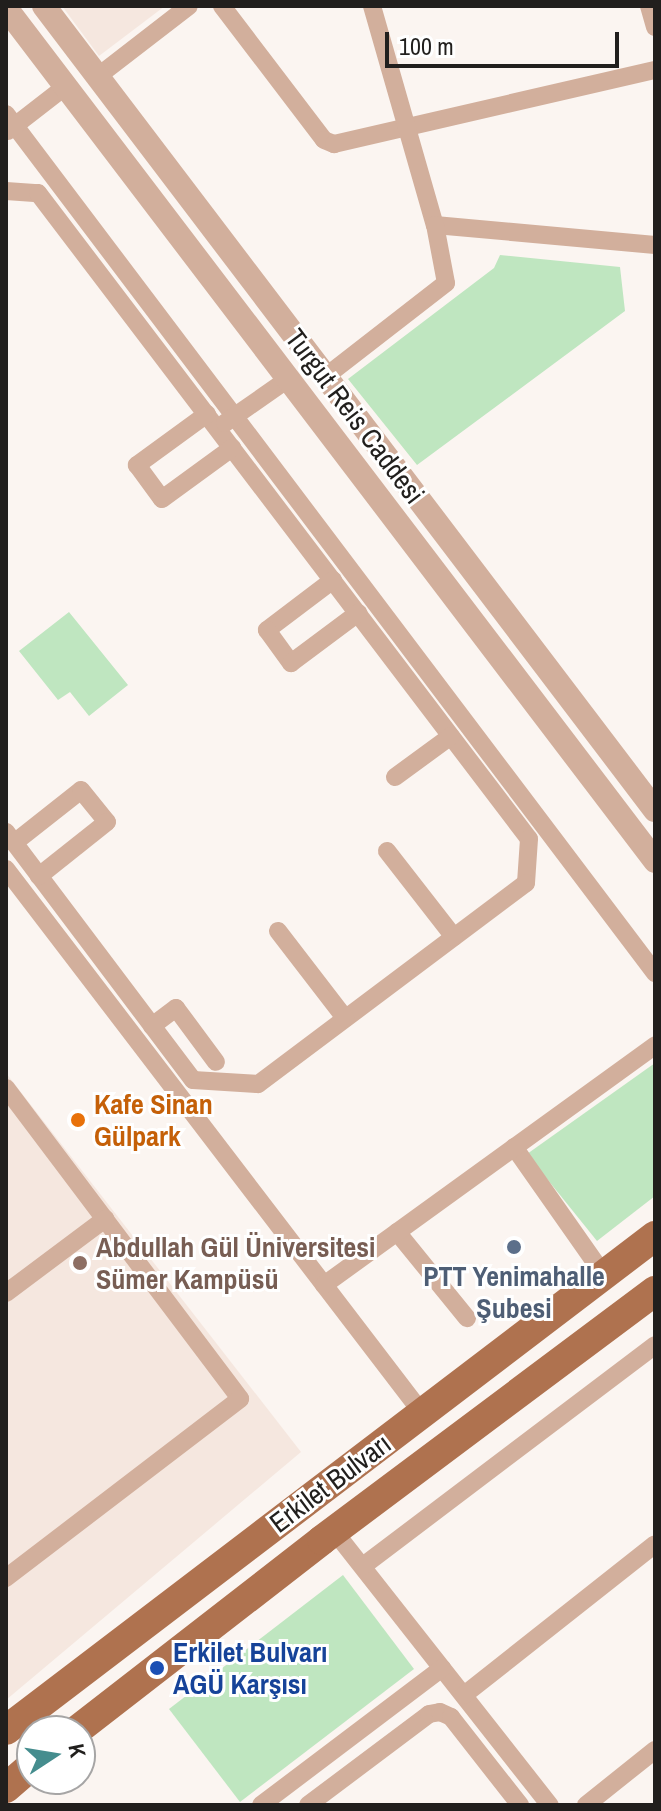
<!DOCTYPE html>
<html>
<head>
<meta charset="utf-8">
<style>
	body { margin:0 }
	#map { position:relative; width:661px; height:1811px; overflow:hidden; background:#fbf5f1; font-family:"Archivo Narrow",sans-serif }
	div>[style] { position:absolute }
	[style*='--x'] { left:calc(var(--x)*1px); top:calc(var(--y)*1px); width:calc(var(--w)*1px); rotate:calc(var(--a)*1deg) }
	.built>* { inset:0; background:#f5e7df }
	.green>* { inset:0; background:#bfe6c0 }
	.minor>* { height:18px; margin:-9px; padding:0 9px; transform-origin:9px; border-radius:9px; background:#d2af9c }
	.tertiary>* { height:24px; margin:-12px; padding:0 12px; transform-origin:12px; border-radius:12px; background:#d2af9c }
	.primary>* { height:30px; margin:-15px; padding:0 15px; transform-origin:15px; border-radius:15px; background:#af724f }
	.dots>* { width:22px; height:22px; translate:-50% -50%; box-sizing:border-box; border:4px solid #fff; border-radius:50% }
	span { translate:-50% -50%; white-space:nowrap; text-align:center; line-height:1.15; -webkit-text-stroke:6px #fff; paint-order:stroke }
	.street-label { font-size:28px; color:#211f1d }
	.food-label { font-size:28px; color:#c56008; font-weight:700 }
	.left { translate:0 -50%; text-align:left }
	.education-label { font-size:28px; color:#785e54; font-weight:700 }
	.service-label { font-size:28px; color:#4e5e75; font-weight:700 }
	.transit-label { font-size:28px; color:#164399; font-weight:700 }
	.frame { position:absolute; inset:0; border:8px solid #211f1d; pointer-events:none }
	.north { position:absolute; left:16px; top:1715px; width:80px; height:80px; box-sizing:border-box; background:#fff; border:2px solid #a6a5a5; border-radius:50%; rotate:78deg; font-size:22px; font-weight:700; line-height:32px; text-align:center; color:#211f1d }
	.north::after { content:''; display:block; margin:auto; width:28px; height:36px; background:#458d8e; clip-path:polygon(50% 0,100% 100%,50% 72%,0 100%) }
	.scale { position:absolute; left:385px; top:32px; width:234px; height:36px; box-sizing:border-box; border:4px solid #211f1d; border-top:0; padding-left:10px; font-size:24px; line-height:28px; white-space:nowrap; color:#211f1d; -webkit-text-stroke:6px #fff; paint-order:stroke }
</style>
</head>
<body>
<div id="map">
	<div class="built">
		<div style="clip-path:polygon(62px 6px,165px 6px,99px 56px)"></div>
		<div style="clip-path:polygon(6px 1073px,301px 1452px,6px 1700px)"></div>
	</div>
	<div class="green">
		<div style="clip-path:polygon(500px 255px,620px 267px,625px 311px,417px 465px,348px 379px,494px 268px)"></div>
		<div style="clip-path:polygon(69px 612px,128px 685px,89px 716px,70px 692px,58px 700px,19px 651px)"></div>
		<div style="clip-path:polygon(655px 1063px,655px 1196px,597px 1241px,527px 1154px)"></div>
		<div style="clip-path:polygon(343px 1575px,414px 1669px,240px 1802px,169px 1709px)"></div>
	</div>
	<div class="minor">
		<div style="--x:222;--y:6;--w:168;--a:52.7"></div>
		<div style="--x:324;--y:140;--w:11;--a:22"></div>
		<div style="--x:334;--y:144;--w:329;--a:-13"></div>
		<div style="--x:372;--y:6;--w:228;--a:74"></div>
		<div style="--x:435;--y:225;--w:221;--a:5.2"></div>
		<div style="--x:649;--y:6;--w:22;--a:74"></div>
		<div style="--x:97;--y:77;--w:116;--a:-37.7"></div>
		<div style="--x:6;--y:114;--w:1077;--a:52.93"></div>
		<div style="--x:8;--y:131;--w:73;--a:-37.8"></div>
		<div style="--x:6;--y:191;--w:32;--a:4"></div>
		<div style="--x:38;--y:193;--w:811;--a:52.76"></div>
		<div style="--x:529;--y:839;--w:44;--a:93.9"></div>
		<div style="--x:526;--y:883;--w:335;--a:143.1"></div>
		<div style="--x:258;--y:1084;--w:65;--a:-176.5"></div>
		<div style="--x:193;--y:1080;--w:311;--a:-127"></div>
		<div style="--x:325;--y:377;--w:153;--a:-37.8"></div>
		<div style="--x:446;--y:283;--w:59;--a:-100.7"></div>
		<div style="--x:207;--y:414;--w:87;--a:143.9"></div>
		<div style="--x:137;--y:465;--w:42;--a:53.7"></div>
		<div style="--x:162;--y:499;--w:87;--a:-36.1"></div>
		<div style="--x:225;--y:423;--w:77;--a:-34.9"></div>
		<div style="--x:333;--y:580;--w:83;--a:142.9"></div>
		<div style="--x:267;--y:630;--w:41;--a:54"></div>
		<div style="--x:291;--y:663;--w:84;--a:-36.7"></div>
		<div style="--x:395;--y:777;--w:69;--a:-36.2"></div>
		<div style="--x:14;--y:843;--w:85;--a:-38.3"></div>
		<div style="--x:81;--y:790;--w:41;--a:50.9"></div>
		<div style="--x:107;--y:822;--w:87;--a:141.5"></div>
		<div style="--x:387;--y:851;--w:109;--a:52.1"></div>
		<div style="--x:6;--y:869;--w:685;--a:52.59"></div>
		<div style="--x:278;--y:931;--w:110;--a:52.4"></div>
		<div style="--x:152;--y:1026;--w:30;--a:-37"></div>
		<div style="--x:176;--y:1008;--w:67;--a:53.5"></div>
		<div style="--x:6;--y:1088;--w:389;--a:53"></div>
		<div style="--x:240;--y:1399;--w:295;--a:142.6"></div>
		<div style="--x:514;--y:1147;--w:156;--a:54.9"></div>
		<div style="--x:397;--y:1232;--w:111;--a:50.9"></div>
		<div style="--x:324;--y:1285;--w:409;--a:-35.9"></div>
		<div style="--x:6;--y:1293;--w:124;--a:-36.8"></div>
		<div style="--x:334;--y:1531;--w:349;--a:51.8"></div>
		<div style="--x:363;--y:1566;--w:366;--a:-37.1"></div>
		<div style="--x:464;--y:1695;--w:243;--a:-38.3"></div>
		<div style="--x:261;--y:1805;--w:227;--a:-37.1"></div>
		<div style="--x:308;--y:1805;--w:151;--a:-36.9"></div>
		<div style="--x:429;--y:1714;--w:11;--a:-10"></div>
		<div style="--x:440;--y:1712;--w:12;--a:24"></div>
		<div style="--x:451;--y:1717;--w:112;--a:51.9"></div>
		<div style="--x:586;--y:1805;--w:88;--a:-38.6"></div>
	</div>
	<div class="tertiary">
		<div style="--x:44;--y:6;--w:1010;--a:52.77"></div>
		<div style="--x:6;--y:8;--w:1072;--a:52.73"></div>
	</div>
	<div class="primary">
		<div style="--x:6;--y:1730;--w:816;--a:-37.28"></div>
		<div style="--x:76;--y:1731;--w:311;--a:-37.8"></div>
		<div style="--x:322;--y:1540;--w:416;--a:-36.8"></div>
		<div style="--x:6;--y:1788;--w:35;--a:-41"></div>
	</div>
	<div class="dots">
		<div style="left:78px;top:1120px;background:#e8710a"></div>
		<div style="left:514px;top:1247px;background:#5c6f8a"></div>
		<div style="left:80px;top:1263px;background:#8d6e63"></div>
		<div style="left:157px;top:1668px;background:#1a4fb4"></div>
	</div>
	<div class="street-label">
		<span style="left:355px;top:416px;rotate:53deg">Turgut Reis Caddesi</span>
		<span style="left:330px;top:1483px;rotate:-37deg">Erkilet Bulvarı</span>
	</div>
	<div class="food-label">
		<span class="left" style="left:94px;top:1120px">Kafe Sinan<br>Gülpark</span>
	</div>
	<div class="education-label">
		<span class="left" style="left:96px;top:1263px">Abdullah Gül Üniversitesi<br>Sümer Kampüsü</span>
	</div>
	<div class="service-label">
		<span style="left:514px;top:1292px">PTT Yenimahalle<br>Şubesi</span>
	</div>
	<div class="transit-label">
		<span class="left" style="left:173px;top:1668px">Erkilet Bulvarı<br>AGÜ Karşısı</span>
	</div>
	<div class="frame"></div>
	<div class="north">K</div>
	<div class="scale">100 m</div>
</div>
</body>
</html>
